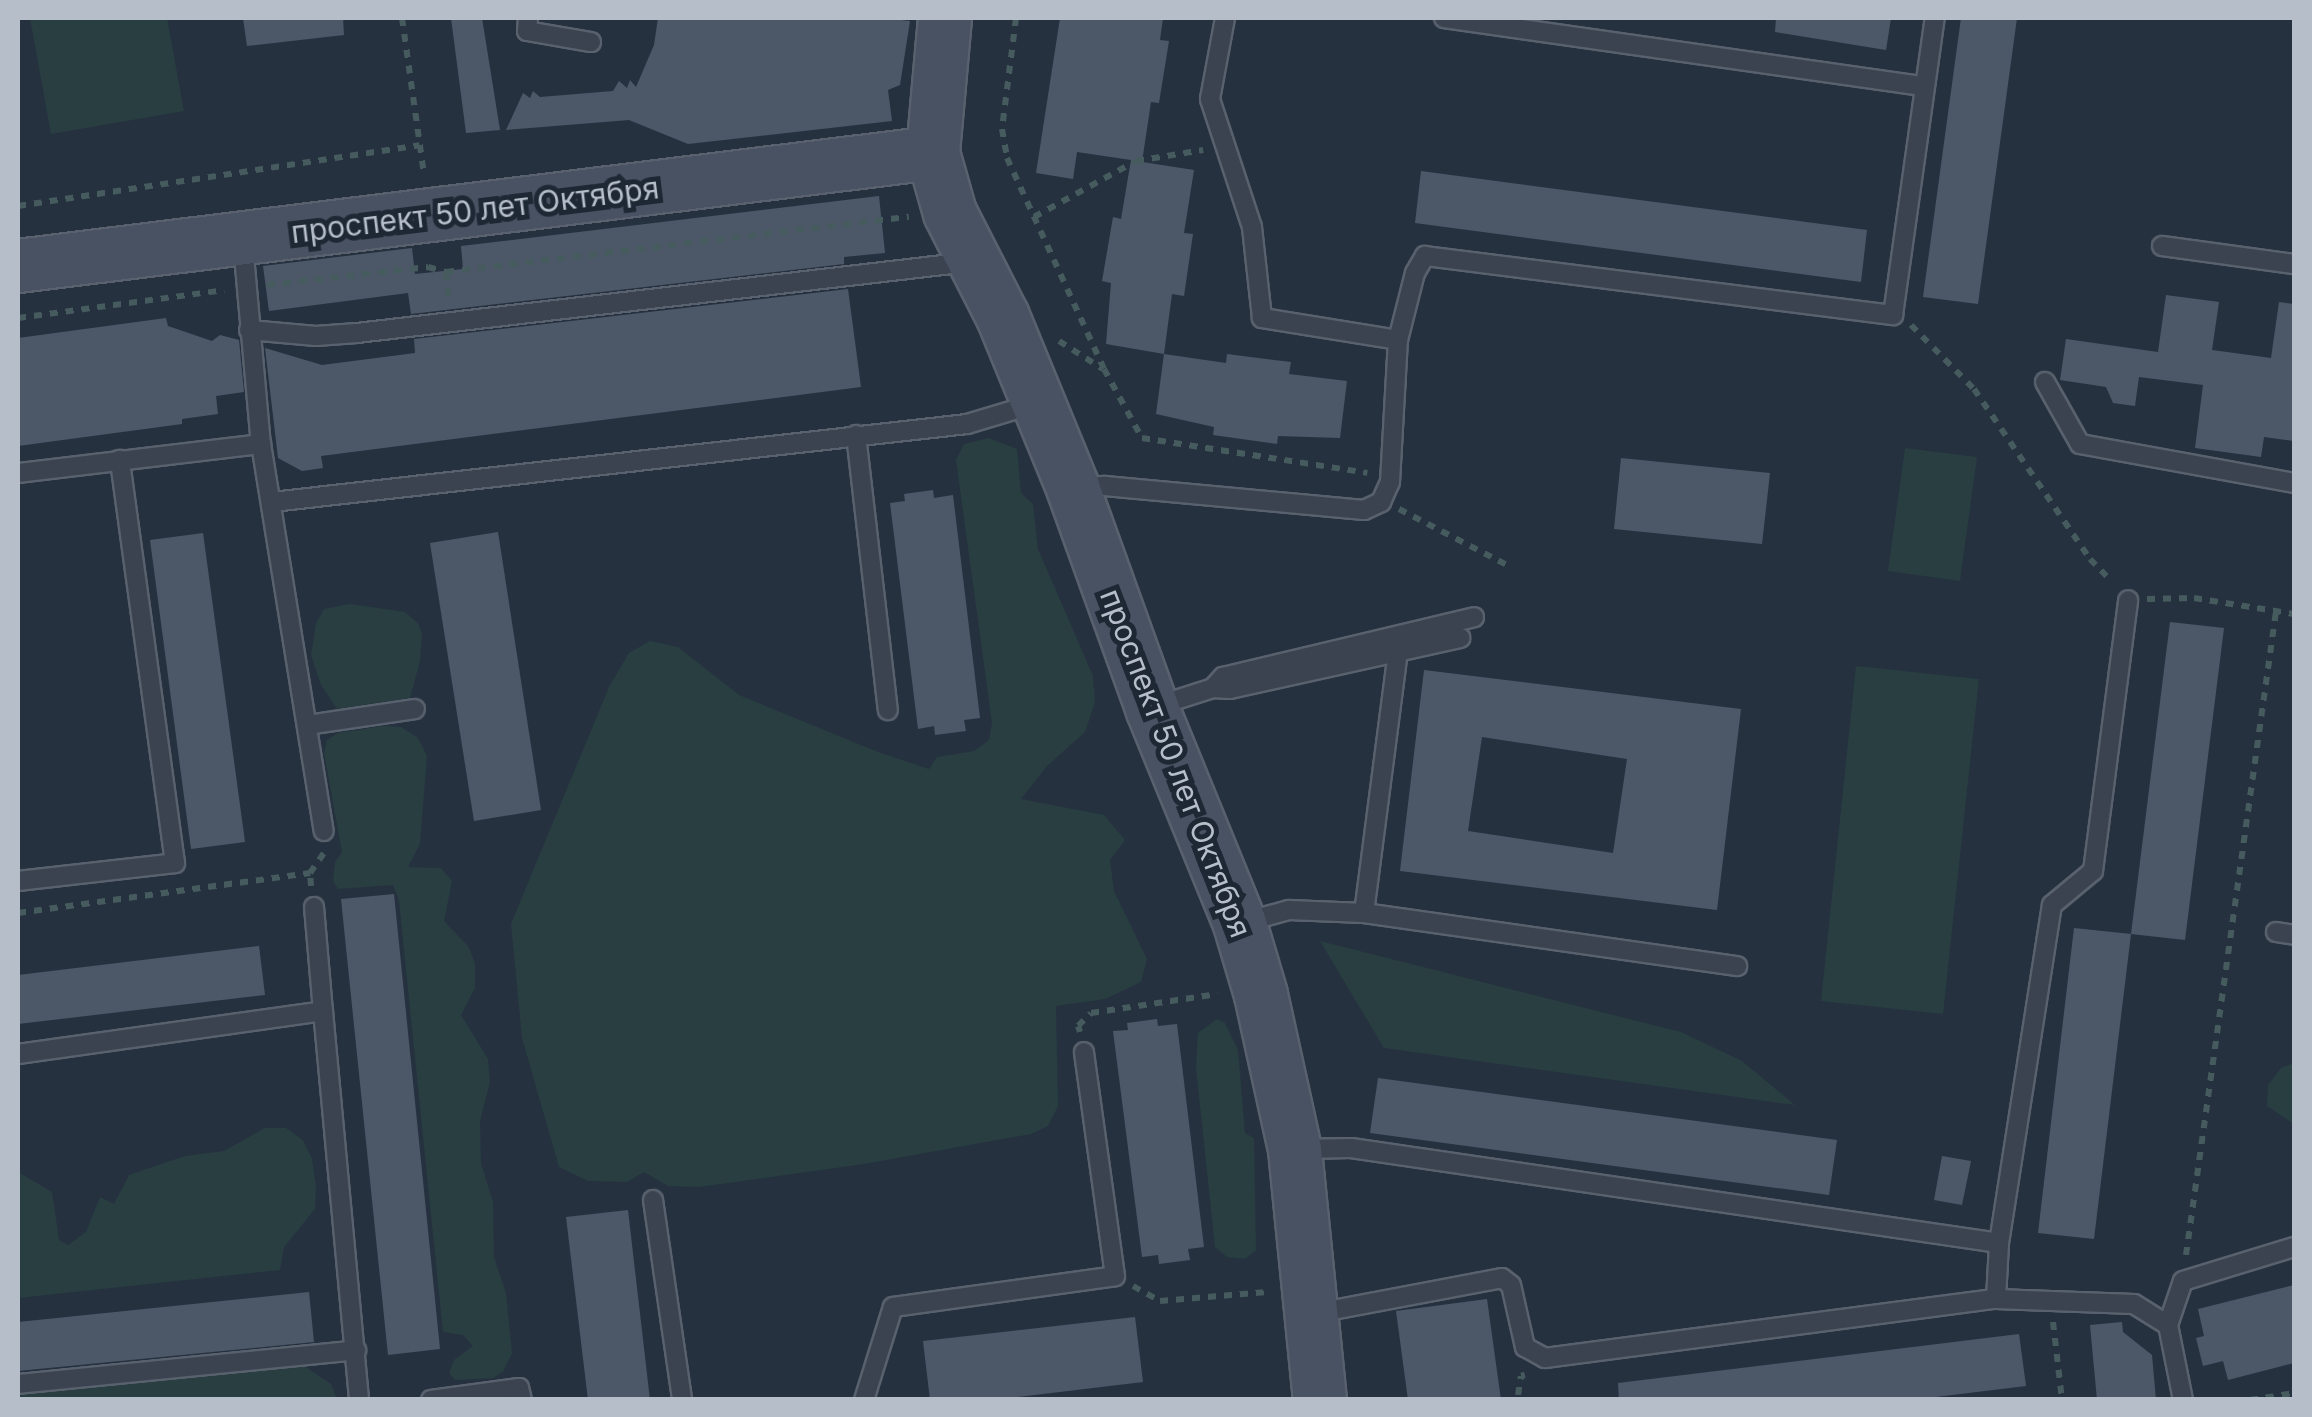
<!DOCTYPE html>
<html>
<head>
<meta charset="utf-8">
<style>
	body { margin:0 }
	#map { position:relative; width:2312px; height:1417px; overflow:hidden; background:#263140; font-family:Inter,sans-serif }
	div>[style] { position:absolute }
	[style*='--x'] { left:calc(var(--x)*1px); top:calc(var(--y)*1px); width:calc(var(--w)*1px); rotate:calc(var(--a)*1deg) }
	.green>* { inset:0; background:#283e41 }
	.building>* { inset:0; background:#4c5868 }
	.path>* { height:6px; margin-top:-3px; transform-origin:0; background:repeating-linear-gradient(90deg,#465b5d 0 8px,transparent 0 16px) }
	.roads { filter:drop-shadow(2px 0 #58616d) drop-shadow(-2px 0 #58616d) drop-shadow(0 2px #58616d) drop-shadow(0 -2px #58616d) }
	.lane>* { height:18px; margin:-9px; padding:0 9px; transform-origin:9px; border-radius:9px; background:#3a434f }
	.secondary>* { height:52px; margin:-26px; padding:0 26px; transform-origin:26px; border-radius:26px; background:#485262 }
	span { translate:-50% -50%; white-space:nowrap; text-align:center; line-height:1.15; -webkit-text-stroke:10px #1e2835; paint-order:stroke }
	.street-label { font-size:30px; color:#b6beca }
	.frame { position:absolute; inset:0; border:20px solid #b6beca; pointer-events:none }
</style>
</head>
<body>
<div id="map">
	<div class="green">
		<div style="clip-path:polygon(30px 18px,167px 18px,184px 111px,51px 134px)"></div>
		<div style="clip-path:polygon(988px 438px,1017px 449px,1021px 493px,1033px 504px,1038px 549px,1093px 676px,1095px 702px,1085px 732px,1047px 766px,1021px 799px,1104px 815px,1125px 840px,1110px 860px,1114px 891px,1147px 959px,1141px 982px,1105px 999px,1056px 1006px,1058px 1106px,1048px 1126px,1031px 1134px,864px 1164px,699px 1187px,668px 1186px,644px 1172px,627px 1182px,588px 1181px,559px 1167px,522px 1038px,511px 924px,609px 687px,629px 653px,650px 641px,678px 647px,739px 695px,878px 752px,929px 769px,937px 757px,974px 751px,989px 740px,992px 723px,956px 460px,964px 444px)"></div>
		<div style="clip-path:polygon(1905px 448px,1977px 457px,1960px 581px,1888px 571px)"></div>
		<div style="clip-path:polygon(350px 604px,405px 612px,418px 623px,422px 634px,420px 661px,410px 698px,337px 709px,321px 685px,311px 655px,316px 623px,324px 609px)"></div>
		<div style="clip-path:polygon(1856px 666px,1979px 679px,1943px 1014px,1821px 1001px)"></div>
		<div style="clip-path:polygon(383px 726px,401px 727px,418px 738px,427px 756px,420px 844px,408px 867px,441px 868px,452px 881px,444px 921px,468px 946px,475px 963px,475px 988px,461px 1015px,488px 1059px,490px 1082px,480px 1121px,481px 1163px,493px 1202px,494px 1257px,506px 1293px,512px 1353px,503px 1372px,493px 1378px,455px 1380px,449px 1373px,454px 1360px,473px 1346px,463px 1335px,443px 1332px,399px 901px,393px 885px,338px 889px,333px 881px,335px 862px,342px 852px,324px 753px,327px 740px,338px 733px)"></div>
		<div style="clip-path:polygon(1320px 941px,1681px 1032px,1742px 1061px,1795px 1105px,1384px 1048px)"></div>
		<div style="clip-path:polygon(1217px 1019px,1225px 1023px,1238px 1050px,1245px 1133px,1254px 1138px,1256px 1250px,1245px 1259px,1227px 1257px,1215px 1247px,1196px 1068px,1198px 1033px)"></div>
		<div style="clip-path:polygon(2294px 1063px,2294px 1124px,2267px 1106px,2268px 1085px,2281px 1068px)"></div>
		<div style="clip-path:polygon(265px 1128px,286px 1128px,303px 1140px,312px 1159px,316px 1187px,315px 1209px,284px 1247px,280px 1270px,18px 1298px,18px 1172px,52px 1192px,59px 1240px,68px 1245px,86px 1232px,100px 1197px,114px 1204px,129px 1175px,185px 1156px,224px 1151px)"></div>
		<div style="clip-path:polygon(288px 1363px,306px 1367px,331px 1384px,337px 1399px,18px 1400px,18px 1389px)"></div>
	</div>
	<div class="building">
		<div style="clip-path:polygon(243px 18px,343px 18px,344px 35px,247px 46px)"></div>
		<div style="clip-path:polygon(451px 18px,482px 18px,500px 130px,466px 133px)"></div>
		<div style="clip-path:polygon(658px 18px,883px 18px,910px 21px,900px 85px,888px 90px,892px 121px,688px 144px,629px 120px,506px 130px,523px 93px,530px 98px,533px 91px,540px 97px,613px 91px,619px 81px,627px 88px,630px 80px,636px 87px,654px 45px)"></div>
		<div style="clip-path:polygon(1060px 18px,1163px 18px,1160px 40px,1169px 41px,1159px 103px,1151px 102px,1142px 162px,1136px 161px,1194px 170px,1184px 233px,1193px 234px,1184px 296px,1172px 294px,1164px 354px,1106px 344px,1111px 283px,1102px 281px,1113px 217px,1121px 219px,1131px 160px,1077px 152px,1073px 179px,1036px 173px)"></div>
		<div style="clip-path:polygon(1776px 18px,1891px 18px,1886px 50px,1775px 32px)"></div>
		<div style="clip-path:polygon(1961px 18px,2017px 18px,1978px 304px,1923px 297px)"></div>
		<div style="clip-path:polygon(1421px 171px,1867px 230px,1861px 282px,1415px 223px)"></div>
		<div style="clip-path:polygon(879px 196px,885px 253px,844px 257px,844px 264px,411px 314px,408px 293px,269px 311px,263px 266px,412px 248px,415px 274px,463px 269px,461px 246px)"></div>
		<div style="clip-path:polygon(848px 289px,861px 387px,321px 456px,323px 468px,302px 471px,278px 458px,265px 348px,322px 365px,415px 353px,414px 339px)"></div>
		<div style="clip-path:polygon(2166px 295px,2219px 302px,2212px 350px,2271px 358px,2279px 302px,2294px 304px,2294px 441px,2264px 437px,2261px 457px,2195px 448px,2203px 385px,2139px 377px,2135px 406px,2113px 403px,2106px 387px,2060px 380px,2066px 339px,2158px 352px)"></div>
		<div style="clip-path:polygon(166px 318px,168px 326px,212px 341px,220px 335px,239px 340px,244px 392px,216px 396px,218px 414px,182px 419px,182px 424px,18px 446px,18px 338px)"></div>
		<div style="clip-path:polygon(1164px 354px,1226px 363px,1227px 354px,1291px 362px,1289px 374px,1347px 381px,1340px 438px,1278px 436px,1277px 444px,1213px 435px,1214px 427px,1156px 414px)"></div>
		<div style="clip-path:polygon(1621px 458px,1770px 473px,1762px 544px,1614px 529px)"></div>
		<div style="clip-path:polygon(933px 490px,934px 498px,953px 495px,980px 718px,964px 720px,966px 731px,935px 735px,934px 726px,918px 729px,890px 503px,905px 501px,904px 494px)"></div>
		<div style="clip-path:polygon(498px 532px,541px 810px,474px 821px,430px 543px)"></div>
		<div style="clip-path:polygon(203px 533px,245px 842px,191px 849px,150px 540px)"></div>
		<div style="clip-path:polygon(2170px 622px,2224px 628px,2185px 940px,2131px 934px)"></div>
		<div style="clip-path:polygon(evenodd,1424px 670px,1741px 709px,1717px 910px,1400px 871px,1424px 670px,1482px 737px,1627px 759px,1613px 853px,1468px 831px,1482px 737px)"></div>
		<div style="clip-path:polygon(394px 894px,440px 1349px,388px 1355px,341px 899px)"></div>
		<div style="clip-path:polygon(2074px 928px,2131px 934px,2094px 1239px,2038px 1233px)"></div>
		<div style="clip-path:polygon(259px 946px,265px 995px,18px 1024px,18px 975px)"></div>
		<div style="clip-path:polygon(1157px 1019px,1158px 1026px,1177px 1024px,1204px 1247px,1188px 1249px,1190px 1260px,1159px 1264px,1158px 1255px,1142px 1257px,1113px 1031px,1128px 1030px,1127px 1023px)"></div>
		<div style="clip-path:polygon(1378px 1078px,1837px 1140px,1829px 1195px,1370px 1133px)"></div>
		<div style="clip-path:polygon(1942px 1156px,1971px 1161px,1962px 1205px,1934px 1200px)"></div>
		<div style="clip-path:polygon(628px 1210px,650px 1400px,588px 1400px,566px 1217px)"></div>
		<div style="clip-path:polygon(2294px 1285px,2294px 1363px,2228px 1380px,2223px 1361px,2203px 1366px,2196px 1338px,2204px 1336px,2198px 1309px)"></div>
		<div style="clip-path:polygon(309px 1292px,314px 1342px,18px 1371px,18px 1322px)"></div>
		<div style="clip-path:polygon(1487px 1299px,1501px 1400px,1408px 1400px,1396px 1311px)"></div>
		<div style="clip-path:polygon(1135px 1317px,1143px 1382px,994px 1400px,930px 1400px,923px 1341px)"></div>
		<div style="clip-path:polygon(2122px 1322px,2123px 1332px,2152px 1355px,2156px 1400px,2097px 1400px,2090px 1325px)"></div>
		<div style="clip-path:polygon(2019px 1334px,2026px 1386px,1911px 1400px,1619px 1400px,1618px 1383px)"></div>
	</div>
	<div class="path">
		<div style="--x:402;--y:18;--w:159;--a:82"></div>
		<div style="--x:1016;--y:18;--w:112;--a:97.2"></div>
		<div style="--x:1002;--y:129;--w:29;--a:80"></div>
		<div style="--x:1007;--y:158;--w:232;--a:65.3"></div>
		<div style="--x:1104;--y:369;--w:79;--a:61.2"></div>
		<div style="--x:1142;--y:438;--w:228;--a:8.8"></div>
		<div style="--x:18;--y:206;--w:406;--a:-8.6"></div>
		<div style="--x:1034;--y:217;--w:116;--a:-28.8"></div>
		<div style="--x:1136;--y:161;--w:68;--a:-9.3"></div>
		<div style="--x:446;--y:272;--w:29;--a:84"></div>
		<div style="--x:267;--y:285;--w:162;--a:-6.4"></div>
		<div style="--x:428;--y:267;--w:19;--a:16"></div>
		<div style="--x:446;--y:272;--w:466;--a:-6.8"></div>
		<div style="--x:18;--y:318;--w:208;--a:-7.7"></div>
		<div style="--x:1911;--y:325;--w:90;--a:45.5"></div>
		<div style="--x:1974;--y:389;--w:206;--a:55.7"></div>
		<div style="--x:2090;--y:559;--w:32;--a:46"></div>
		<div style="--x:1059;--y:341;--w:52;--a:32.5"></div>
		<div style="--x:1399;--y:509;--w:124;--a:27.4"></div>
		<div style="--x:2147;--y:599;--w:47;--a:-1.2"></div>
		<div style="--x:2194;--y:598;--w:101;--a:9.1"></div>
		<div style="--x:311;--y:886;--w:13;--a:-94"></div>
		<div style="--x:310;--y:873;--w:24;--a:-55"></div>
		<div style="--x:18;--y:913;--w:295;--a:-7.8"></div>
		<div style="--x:1080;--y:1032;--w:6;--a:-108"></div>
		<div style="--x:1078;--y:1026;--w:18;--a:-45"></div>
		<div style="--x:1091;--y:1013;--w:128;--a:-8.5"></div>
		<div style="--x:2186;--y:1255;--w:650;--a:-82.04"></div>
		<div style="--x:1133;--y:1286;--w:31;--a:29"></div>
		<div style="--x:1160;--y:1301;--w:107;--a:-4.8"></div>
		<div style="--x:2053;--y:1322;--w:79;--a:83.4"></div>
		<div style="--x:1518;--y:1395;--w:19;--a:-81"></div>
		<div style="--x:1521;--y:1376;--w:4;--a:-14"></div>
		<div style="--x:2250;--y:1400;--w:45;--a:-9"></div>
	</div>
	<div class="roads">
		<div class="lane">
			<div style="--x:528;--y:18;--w:13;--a:94"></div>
			<div style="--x:527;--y:31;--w:65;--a:9.8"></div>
			<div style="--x:1444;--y:18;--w:485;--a:8.1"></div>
			<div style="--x:243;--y:244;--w:201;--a:84.9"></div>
			<div style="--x:261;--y:444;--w:392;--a:80.8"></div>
			<div style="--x:2162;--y:246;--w:133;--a:7.8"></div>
			<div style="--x:249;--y:330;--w:67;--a:5.1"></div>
			<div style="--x:316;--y:336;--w:41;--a:-4.2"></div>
			<div style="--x:357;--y:333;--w:616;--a:-6.62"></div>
			<div style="--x:1398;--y:340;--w:69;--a:-75.8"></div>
			<div style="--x:1415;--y:273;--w:20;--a:-60"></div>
			<div style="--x:1425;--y:256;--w:472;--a:7.2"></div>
			<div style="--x:1893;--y:315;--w:300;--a:-82"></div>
			<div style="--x:2045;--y:382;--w:71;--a:60.6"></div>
			<div style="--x:2080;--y:444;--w:218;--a:10.3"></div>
			<div style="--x:856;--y:435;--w:277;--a:83.4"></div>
			<div style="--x:18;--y:473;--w:245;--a:-6.8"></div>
			<div style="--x:1080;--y:488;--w:25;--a:-5"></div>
			<div style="--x:1105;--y:486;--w:260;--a:5.3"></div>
			<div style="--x:1364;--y:510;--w:19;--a:-25"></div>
			<div style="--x:1381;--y:502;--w:22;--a:-66"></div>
			<div style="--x:1390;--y:482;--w:142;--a:-86.8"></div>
			<div style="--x:1398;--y:340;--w:138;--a:-170.8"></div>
			<div style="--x:1262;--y:318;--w:92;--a:-96.3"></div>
			<div style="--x:1252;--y:227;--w:135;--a:-108.2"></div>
			<div style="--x:1210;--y:99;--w:82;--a:-79.5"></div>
			<div style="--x:272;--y:502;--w:699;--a:-6.4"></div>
			<div style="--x:967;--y:424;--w:70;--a:-16.6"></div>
			<div style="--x:1213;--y:688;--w:17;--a:3"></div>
			<div style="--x:1230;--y:689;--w:236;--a:-12.5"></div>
			<div style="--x:1157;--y:706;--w:59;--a:-17.8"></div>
			<div style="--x:1213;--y:688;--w:15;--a:-48"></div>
			<div style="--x:1223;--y:677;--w:258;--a:-13.4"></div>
			<div style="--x:307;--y:725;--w:109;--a:-8.4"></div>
			<div style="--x:18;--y:881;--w:158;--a:-6.5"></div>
			<div style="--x:175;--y:863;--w:407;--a:-97.8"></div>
			<div style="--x:314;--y:907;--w:104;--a:85.1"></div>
			<div style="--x:1364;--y:913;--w:280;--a:-82.6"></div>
			<div style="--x:1245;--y:922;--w:46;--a:-15.3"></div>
			<div style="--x:1289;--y:910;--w:75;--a:2.3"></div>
			<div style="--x:1364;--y:913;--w:377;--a:8.1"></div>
			<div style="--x:2276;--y:932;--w:18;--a:9"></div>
			<div style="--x:18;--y:1054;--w:308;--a:-8"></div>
			<div style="--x:323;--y:1011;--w:391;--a:84.7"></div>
			<div style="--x:1300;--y:1149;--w:51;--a:-1.1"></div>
			<div style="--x:1351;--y:1148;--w:655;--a:8.34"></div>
			<div style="--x:653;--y:1200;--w:202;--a:81.7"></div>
			<div style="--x:1996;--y:1299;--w:56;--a:-86.9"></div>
			<div style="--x:1999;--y:1243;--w:342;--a:-81.1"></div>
			<div style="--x:2052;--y:905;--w:53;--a:-39.7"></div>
			<div style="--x:2093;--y:871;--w:273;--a:-82.6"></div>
			<div style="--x:1317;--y:1313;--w:188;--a:-10.7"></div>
			<div style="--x:1502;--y:1278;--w:11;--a:38"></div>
			<div style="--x:1511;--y:1285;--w:64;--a:77.3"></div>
			<div style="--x:1525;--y:1347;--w:23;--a:29"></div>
			<div style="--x:1545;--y:1358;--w:455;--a:-7.5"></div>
			<div style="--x:1996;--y:1299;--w:138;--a:2.1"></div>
			<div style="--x:2134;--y:1304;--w:40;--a:32"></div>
			<div style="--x:18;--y:1384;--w:340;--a:-5.7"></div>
			<div style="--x:431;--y:1400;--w:89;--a:-7.8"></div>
			<div style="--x:519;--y:1388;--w:12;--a:76"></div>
			<div style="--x:864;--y:1400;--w:97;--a:-72.7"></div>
			<div style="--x:893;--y:1307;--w:224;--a:-7.9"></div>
			<div style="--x:1115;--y:1276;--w:226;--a:-97.9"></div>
			<div style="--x:2183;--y:1400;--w:76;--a:-101.3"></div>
			<div style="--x:2168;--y:1325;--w:46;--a:-71.2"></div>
			<div style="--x:2183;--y:1281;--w:116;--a:-17"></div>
		</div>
		<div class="secondary">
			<div style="--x:945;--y:18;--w:136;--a:95.1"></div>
			<div style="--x:933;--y:153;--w:62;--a:74.2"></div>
			<div style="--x:950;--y:213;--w:117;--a:63"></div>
			<div style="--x:1003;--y:317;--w:185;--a:67.7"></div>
			<div style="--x:1073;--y:488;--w:234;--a:70.2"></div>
			<div style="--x:1152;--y:708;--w:233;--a:67.8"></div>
			<div style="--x:1240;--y:924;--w:74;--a:73.5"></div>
			<div style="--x:1261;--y:995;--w:159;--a:77.6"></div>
			<div style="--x:1295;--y:1150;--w:251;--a:84.3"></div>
			<div style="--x:18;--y:266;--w:922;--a:-7.04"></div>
		</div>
	</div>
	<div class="street-label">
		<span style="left:475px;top:210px;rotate:-7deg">проспект 50 лет Октября</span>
		<span style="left:1176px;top:763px;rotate:69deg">проспект 50 лет Октября</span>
	</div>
	<div class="frame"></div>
</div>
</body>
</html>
